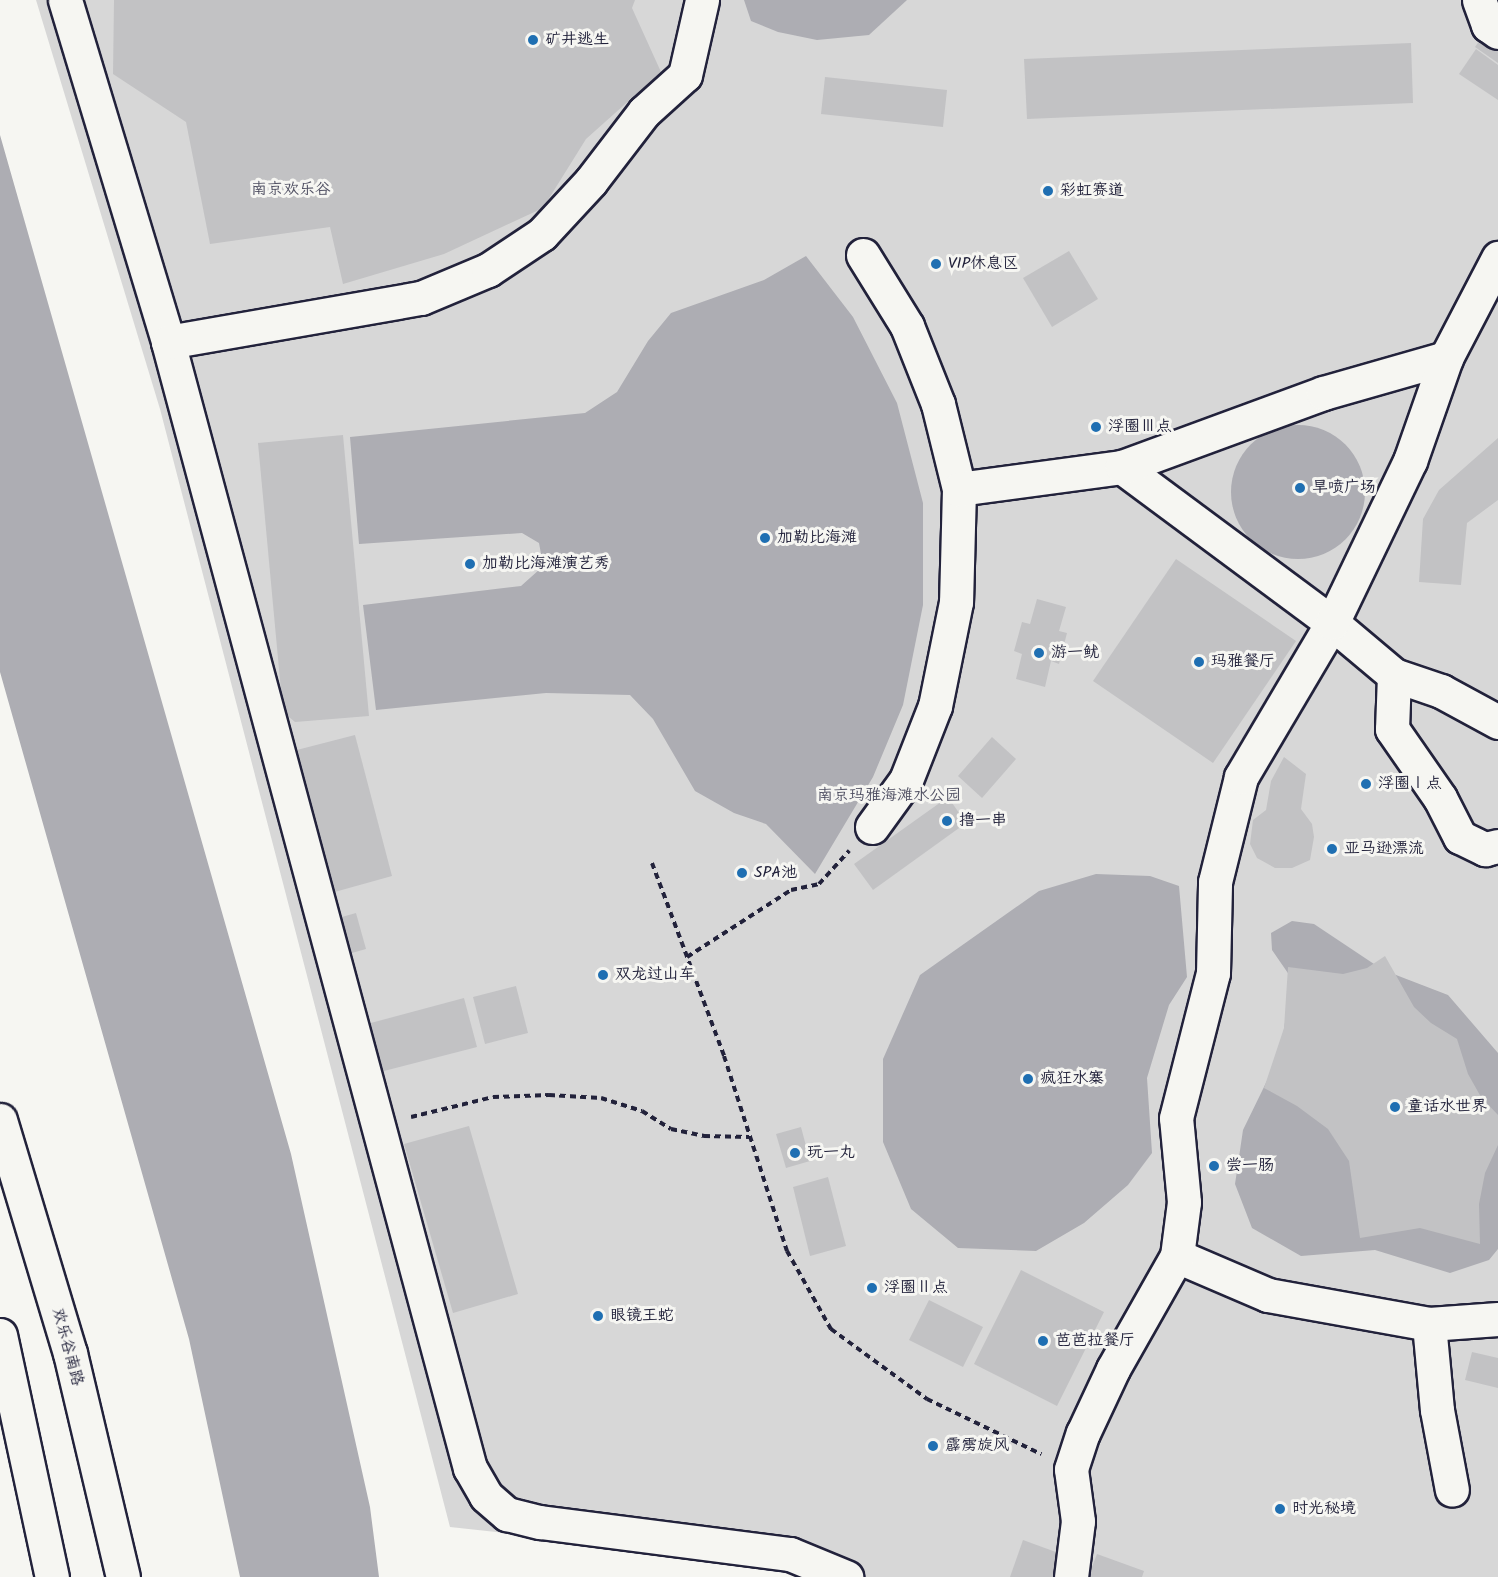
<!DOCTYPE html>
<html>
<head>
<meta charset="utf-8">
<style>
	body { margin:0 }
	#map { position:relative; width:1498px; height:1577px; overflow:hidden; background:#f6f6f2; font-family:Kalam,"LXGW WenKai TC",sans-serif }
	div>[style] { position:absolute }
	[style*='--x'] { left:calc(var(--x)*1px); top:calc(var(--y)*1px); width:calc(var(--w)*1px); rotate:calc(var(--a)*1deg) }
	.green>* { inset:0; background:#d7d7d7 }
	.water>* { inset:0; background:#adadb3 }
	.round { border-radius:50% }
	.building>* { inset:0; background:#c2c2c4 }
	.path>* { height:4px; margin-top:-2px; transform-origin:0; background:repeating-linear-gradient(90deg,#22223b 0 6px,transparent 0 10.5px) }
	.roads { filter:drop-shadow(2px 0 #22223b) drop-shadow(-2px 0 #22223b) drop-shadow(0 2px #22223b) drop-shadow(0 -2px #22223b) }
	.minor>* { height:33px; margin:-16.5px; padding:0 16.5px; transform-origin:16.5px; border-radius:16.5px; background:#f6f6f2 }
	.dots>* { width:16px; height:16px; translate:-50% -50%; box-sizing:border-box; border:3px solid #f6f6f2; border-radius:50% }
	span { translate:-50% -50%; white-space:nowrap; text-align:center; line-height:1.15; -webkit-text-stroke:6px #f6f6f2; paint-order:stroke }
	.poi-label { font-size:16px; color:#22223b }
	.left { translate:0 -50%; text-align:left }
	.park-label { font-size:16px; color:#4f4f62 }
	.street-label { font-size:16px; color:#22223b }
</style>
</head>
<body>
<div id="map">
	<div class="green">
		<div style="clip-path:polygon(36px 0,1498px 0,1498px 1577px,824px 1577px,787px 1563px,450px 1527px,160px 409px)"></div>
	</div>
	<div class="water">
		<div style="clip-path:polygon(744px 0,907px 0,869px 35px,817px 40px,778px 32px,751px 21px)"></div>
		<div style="clip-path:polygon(0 135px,291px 1154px,370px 1507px,379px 1577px,240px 1577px,189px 1339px,0 672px)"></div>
		<div style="clip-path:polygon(806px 256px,853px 317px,897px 403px,923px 503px,923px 605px,903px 705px,873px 777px,815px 874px,766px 824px,734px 813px,695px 791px,653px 719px,630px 695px,546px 693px,376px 710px,363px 605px,521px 586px,540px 569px,541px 554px,539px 543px,522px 533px,359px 544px,350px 437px,585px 413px,617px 392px,648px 341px,671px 313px,764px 280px)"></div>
		<div class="round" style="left:1231px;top:425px;width:134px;height:134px"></div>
		<div style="clip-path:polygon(1096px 874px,1150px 876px,1179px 886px,1187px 977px,1169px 1005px,1147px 1078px,1152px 1153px,1128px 1185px,1084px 1223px,1036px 1251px,958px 1248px,911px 1209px,883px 1142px,883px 1059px,920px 975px,1039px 891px)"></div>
		<div style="clip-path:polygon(1292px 921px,1314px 924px,1383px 970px,1448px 995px,1498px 1053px,1498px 1249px,1489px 1260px,1450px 1273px,1375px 1250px,1301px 1256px,1252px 1228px,1235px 1184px,1243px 1130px,1280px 1054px,1292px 979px,1272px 950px,1271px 933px)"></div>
	</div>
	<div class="building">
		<div style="clip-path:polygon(114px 0,635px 0,632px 8px,661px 72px,586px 139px,543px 208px,444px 254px,343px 284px,330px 227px,210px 244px,186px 122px,113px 74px)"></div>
		<div style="clip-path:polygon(1498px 14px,1498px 63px,1475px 47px)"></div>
		<div style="clip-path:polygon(1411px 43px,1413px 103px,1027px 119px,1024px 59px)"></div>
		<div style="clip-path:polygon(1476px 49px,1498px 65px,1498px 100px,1459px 74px)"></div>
		<div style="clip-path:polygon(825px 77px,947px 90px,943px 127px,821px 114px)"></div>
		<div style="clip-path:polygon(1069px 251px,1098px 299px,1052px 327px,1023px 278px)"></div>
		<div style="clip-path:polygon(343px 435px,369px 716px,295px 722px,283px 712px,258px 443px)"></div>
		<div style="clip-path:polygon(1498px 438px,1498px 500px,1467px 523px,1461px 585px,1419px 582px,1423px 519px,1439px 490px)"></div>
		<div style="clip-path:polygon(1176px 559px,1296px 641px,1213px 763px,1093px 681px)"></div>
		<div style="clip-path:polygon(1037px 599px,1066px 607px,1059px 631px,1067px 633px,1059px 664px,1051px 661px,1045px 687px,1016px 679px,1022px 654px,1014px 651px,1022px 622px,1030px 624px)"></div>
		<div style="clip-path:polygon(355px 735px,392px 876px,331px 893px,293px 751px)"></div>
		<div style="clip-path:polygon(992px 737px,1016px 759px,982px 798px,958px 776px)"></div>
		<div style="clip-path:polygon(1284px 757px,1306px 774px,1301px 809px,1312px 824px,1314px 837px,1310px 860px,1292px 868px,1275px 868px,1257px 858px,1250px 844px,1253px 820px,1266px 810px,1271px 781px)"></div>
		<div style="clip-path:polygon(948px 797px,966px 823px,873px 890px,854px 864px)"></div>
		<div style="clip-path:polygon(356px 913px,366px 949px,341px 956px,331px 920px)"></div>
		<div style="clip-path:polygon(1385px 956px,1414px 1007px,1431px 1023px,1457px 1039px,1468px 1074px,1481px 1097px,1498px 1115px,1498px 1145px,1485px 1173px,1479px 1204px,1480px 1244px,1420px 1228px,1360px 1238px,1349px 1161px,1328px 1129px,1297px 1106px,1264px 1088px,1284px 1028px,1288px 967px,1343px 974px,1367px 968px)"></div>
		<div style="clip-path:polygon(516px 986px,528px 1033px,485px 1044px,473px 997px)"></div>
		<div style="clip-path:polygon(464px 998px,477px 1047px,380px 1072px,367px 1024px)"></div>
		<div style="clip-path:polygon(469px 1126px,518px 1294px,453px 1313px,404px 1144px)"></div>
		<div style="clip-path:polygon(801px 1127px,810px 1161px,786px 1168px,776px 1134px)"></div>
		<div style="clip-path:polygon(828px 1177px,846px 1246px,810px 1256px,793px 1187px)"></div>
		<div style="clip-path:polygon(1021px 1270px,1104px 1312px,1057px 1406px,974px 1364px)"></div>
		<div style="clip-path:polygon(929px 1300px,983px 1327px,963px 1367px,909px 1340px)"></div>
		<div style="clip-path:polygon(1472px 1352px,1498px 1358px,1498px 1388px,1465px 1380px)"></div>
		<div style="clip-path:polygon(1023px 1540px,1064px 1555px,1057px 1577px,1010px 1577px)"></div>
		<div style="clip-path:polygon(1097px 1554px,1144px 1571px,1142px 1577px,1088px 1577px)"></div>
	</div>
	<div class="path">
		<div style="--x:652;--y:863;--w:206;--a:69.5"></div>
		<div style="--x:724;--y:1056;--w:205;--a:72.1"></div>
		<div style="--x:787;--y:1251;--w:90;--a:60.6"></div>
		<div style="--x:831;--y:1329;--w:119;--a:36.1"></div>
		<div style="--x:927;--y:1399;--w:127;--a:25.8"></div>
		<div style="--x:687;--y:957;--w:124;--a:-32.8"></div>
		<div style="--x:791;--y:890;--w:29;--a:-12"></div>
		<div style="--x:819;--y:884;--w:45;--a:-47.7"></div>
		<div style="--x:411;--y:1117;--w:84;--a:-13.7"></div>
		<div style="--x:493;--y:1097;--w:56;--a:-2"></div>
		<div style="--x:549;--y:1095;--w:52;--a:3.3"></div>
		<div style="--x:601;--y:1098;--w:43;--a:17.6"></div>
		<div style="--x:642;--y:1111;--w:34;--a:32"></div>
		<div style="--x:671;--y:1129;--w:34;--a:12"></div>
		<div style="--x:704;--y:1136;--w:45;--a:1.3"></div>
	</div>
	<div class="roads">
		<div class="minor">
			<div style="--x:65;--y:0;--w:357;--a:73.2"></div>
			<div style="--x:168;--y:342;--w:1166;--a:74.99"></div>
			<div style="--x:470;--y:1468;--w:32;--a:60"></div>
			<div style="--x:486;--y:1496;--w:28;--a:41"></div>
			<div style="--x:507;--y:1514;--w:34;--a:14"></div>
			<div style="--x:540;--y:1522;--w:252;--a:7.3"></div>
			<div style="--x:790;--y:1554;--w:61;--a:22.3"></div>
			<div style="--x:1479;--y:0;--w:27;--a:70"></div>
			<div style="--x:1488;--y:25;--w:12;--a:35"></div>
			<div style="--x:863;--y:255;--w:84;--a:58.2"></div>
			<div style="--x:907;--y:326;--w:84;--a:68.3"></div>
			<div style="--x:938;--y:404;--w:88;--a:76.1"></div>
			<div style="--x:959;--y:489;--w:113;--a:91.5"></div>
			<div style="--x:956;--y:602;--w:106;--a:101.4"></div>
			<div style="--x:935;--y:706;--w:79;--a:111.4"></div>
			<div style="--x:906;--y:780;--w:58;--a:125.9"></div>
			<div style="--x:168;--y:342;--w:257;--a:-9.9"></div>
			<div style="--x:421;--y:298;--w:73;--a:-22.7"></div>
			<div style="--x:488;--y:270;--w:65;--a:-33.7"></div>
			<div style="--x:542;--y:234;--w:72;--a:-47.2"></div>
			<div style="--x:591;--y:181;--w:87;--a:-52.5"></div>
			<div style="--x:644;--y:112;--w:55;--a:-42.1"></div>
			<div style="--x:685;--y:75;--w:77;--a:-77.2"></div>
			<div style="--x:1122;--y:467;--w:262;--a:36.6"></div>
			<div style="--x:1332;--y:623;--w:81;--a:40"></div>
			<div style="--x:1394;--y:675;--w:50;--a:18.8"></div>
			<div style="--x:1441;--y:691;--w:65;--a:28.5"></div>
			<div style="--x:959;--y:489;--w:164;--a:-7.7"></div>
			<div style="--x:1122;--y:467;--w:214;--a:-20.2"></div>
			<div style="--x:1323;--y:393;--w:128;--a:-15.9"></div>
			<div style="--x:1394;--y:675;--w:54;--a:92.1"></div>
			<div style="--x:1392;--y:729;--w:84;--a:55.2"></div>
			<div style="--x:1440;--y:798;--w:44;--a:62.9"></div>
			<div style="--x:1460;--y:837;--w:28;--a:26"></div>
			<div style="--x:1485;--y:849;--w:13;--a:-13"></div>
			<div style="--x:0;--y:1120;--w:243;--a:73.3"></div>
			<div style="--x:70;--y:1353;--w:230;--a:76.7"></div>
			<div style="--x:1177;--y:1256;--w:99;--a:23.2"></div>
			<div style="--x:1268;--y:1295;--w:164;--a:10.2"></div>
			<div style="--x:1429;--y:1324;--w:69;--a:-4.1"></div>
			<div style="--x:1429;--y:1324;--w:86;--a:84.7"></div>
			<div style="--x:1437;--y:1410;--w:81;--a:79.4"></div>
			<div style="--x:0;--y:1335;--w:248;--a:77.9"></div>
			<div style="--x:1071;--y:1577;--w:56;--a:-82.9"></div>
			<div style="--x:1078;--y:1521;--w:52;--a:-97.7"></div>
			<div style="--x:1071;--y:1469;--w:38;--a:-72"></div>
			<div style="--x:1083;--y:1433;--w:71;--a:-64.9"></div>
			<div style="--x:1113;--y:1369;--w:130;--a:-60.5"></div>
			<div style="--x:1177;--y:1256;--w:54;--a:-82.6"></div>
			<div style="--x:1184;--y:1202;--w:84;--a:-95.4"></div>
			<div style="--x:1176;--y:1118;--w:150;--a:-75.7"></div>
			<div style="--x:1213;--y:973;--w:91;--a:-88.7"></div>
			<div style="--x:1215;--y:882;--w:108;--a:-76.1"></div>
			<div style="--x:1241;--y:777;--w:179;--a:-59.4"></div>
			<div style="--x:1332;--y:623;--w:180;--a:-64.3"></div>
			<div style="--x:1410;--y:461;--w:109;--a:-70.7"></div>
			<div style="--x:1446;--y:358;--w:113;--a:-62.5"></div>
		</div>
	</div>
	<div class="dots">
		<div style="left:533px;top:40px;background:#1f6fb2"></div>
		<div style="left:1048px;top:191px;background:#1f6fb2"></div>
		<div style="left:936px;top:264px;background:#1f6fb2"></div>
		<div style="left:1096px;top:427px;background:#1f6fb2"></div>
		<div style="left:1300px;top:488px;background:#1f6fb2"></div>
		<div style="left:765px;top:538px;background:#1f6fb2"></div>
		<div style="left:470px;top:564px;background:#1f6fb2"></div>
		<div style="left:1039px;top:653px;background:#1f6fb2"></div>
		<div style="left:1199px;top:662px;background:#1f6fb2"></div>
		<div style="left:1366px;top:784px;background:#1f6fb2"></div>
		<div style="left:947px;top:821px;background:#1f6fb2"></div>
		<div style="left:1332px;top:849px;background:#1f6fb2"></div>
		<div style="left:742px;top:873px;background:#1f6fb2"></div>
		<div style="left:603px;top:975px;background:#1f6fb2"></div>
		<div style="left:1028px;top:1079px;background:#1f6fb2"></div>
		<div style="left:1395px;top:1107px;background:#1f6fb2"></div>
		<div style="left:795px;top:1153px;background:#1f6fb2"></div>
		<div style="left:1214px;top:1166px;background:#1f6fb2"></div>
		<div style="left:872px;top:1288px;background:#1f6fb2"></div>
		<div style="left:598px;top:1316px;background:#1f6fb2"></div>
		<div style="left:1043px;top:1341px;background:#1f6fb2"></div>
		<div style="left:933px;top:1446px;background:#1f6fb2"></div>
		<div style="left:1280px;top:1509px;background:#1f6fb2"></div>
	</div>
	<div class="poi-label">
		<span class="left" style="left:545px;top:40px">矿井逃生</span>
		<span class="left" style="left:1060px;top:191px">彩虹赛道</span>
		<span class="left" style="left:948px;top:264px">VIP休息区</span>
		<span class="left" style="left:1108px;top:427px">浮圈Ⅲ点</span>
		<span class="left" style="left:1312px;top:488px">旱喷广场</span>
		<span class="left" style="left:777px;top:538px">加勒比海滩</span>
		<span class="left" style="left:482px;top:564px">加勒比海滩演艺秀</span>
		<span class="left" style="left:1051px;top:653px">游一鱿</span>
		<span class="left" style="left:1211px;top:662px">玛雅餐厅</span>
		<span class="left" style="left:1378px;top:784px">浮圈Ⅰ点</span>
		<span class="left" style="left:959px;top:821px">撸一串</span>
		<span class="left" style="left:1344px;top:849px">亚马逊漂流</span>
		<span class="left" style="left:754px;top:873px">SPA池</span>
		<span class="left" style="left:615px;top:975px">双龙过山车</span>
		<span class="left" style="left:1040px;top:1079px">疯狂水寨</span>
		<span class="left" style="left:1407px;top:1107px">童话水世界</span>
		<span class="left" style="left:807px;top:1153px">玩一丸</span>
		<span class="left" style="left:1226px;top:1166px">尝一肠</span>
		<span class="left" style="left:884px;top:1288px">浮圈Ⅱ点</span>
		<span class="left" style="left:610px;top:1316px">眼镜王蛇</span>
		<span class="left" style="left:1055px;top:1341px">芭芭拉餐厅</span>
		<span class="left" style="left:945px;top:1446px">霹雳旋风</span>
		<span class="left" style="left:1292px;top:1509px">时光秘境</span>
	</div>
	<div class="park-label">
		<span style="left:291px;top:190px">南京欢乐谷</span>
		<span style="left:889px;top:796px">南京玛雅海滩水公园</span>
	</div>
	<div class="street-label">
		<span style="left:67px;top:1347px;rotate:75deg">欢乐谷南路</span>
	</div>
</div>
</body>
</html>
